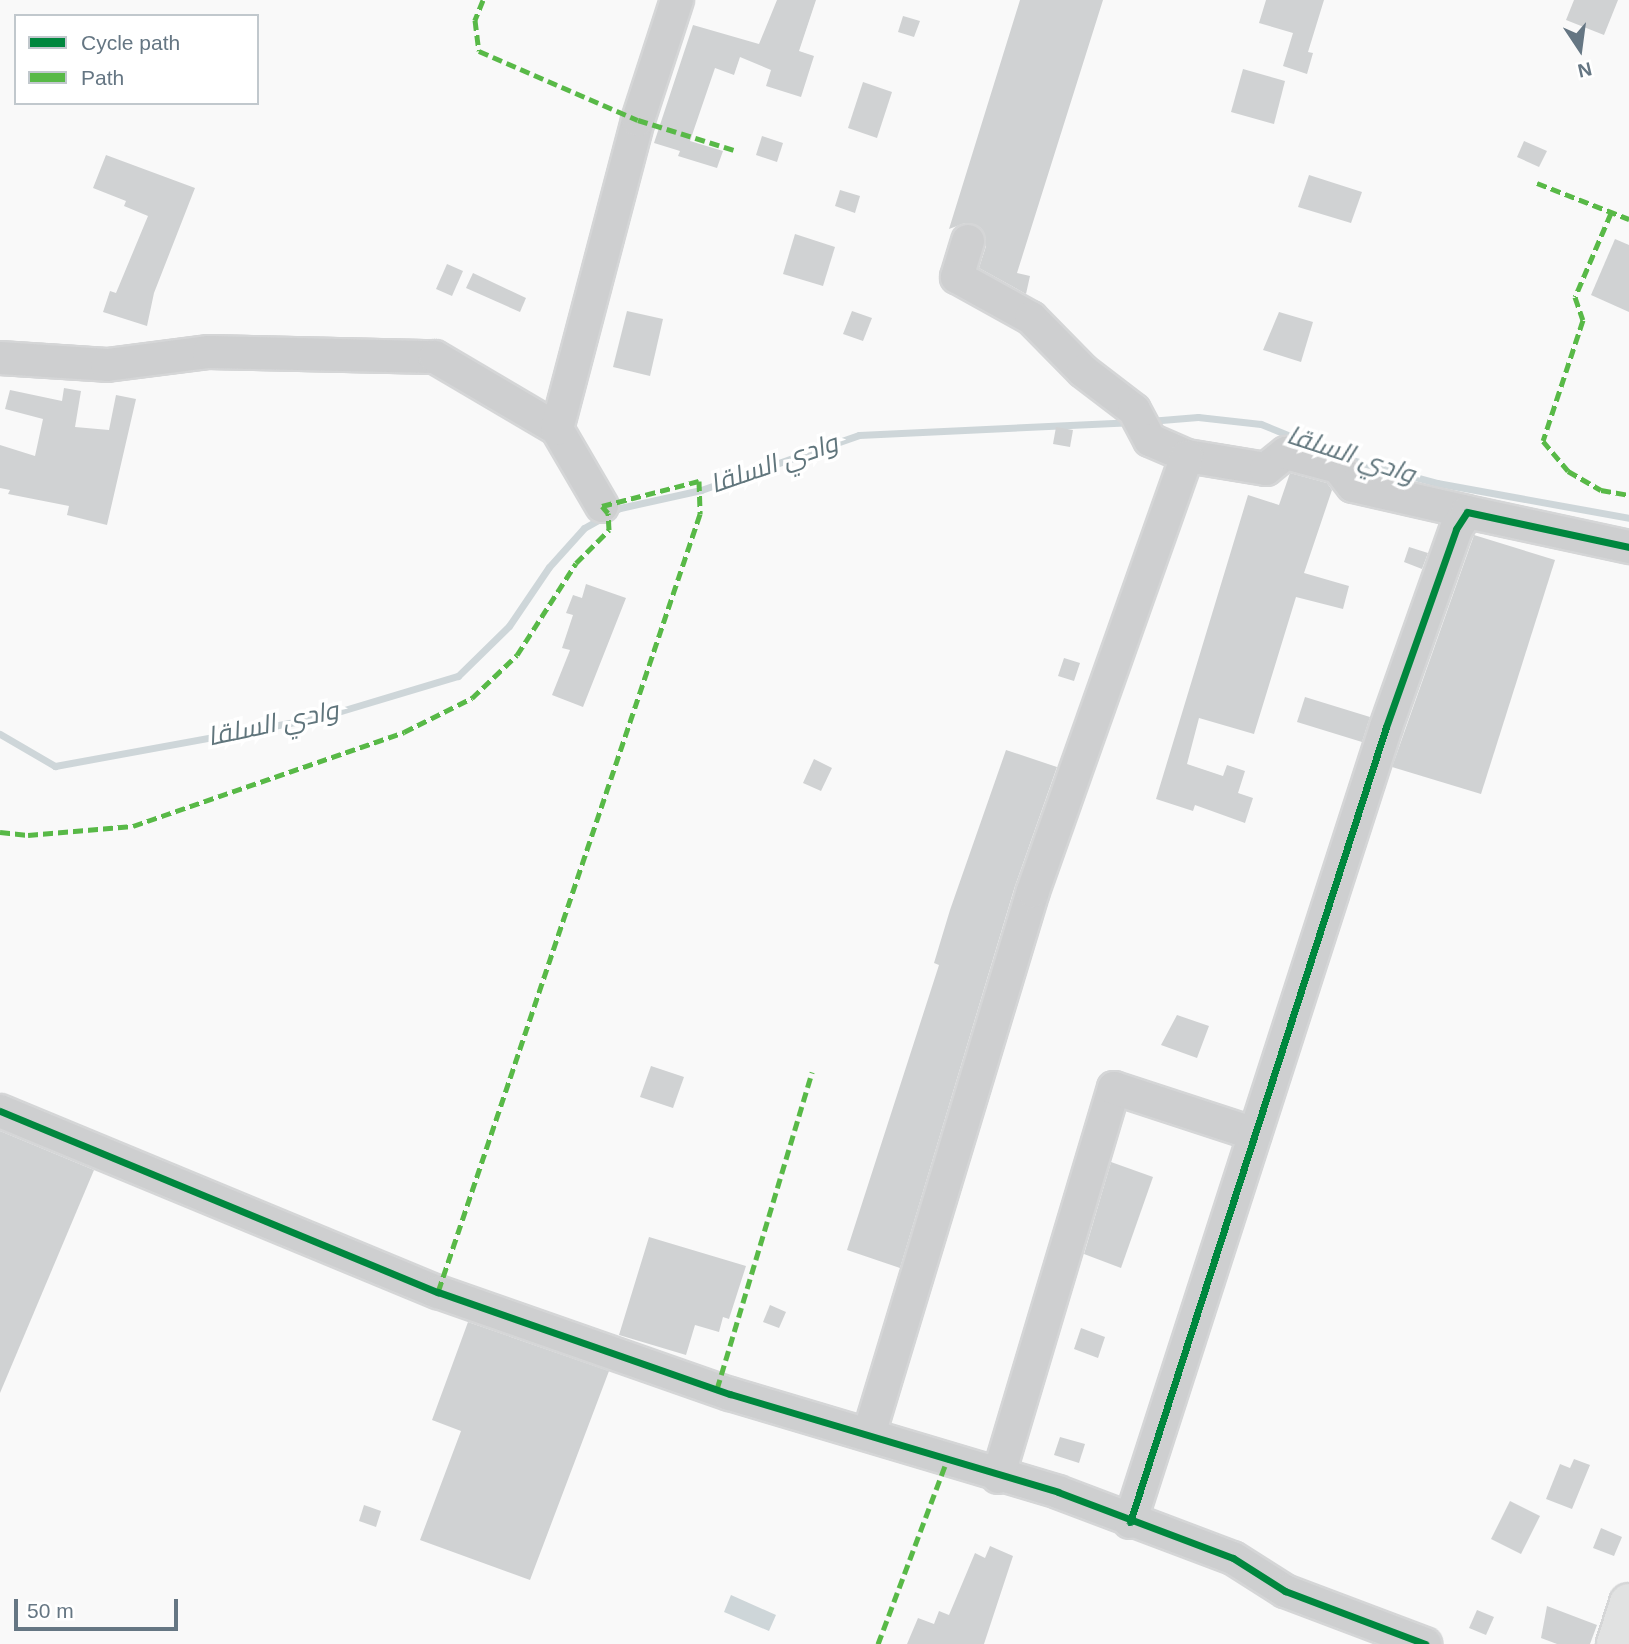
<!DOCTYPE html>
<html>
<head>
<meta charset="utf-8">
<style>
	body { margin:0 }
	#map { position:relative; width:1629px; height:1644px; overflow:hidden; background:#f9f9f9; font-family:Arial,Cairo,sans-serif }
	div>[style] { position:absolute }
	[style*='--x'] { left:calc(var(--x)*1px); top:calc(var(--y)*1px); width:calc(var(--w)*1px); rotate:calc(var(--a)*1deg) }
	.water>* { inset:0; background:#ced6d9 }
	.stream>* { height:7px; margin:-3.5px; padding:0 3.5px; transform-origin:3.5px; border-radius:3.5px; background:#ced6d9 }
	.building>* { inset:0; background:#d0d2d3 }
	.roads { filter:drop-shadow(2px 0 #d5d6d7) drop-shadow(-2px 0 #d5d6d7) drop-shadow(0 2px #d5d6d7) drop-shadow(0 -2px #d5d6d7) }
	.minor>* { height:32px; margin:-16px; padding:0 16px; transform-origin:16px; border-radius:16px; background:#cecfd0 }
	.major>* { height:38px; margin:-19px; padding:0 19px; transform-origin:19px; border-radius:19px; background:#e1e2e2 }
	.quiet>* { height:5px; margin-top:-2.5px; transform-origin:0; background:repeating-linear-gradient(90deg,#58b947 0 10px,transparent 0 15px) }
	.cycleway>* { height:7px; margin:-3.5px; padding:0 3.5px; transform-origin:3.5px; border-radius:3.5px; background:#00873e }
	span { translate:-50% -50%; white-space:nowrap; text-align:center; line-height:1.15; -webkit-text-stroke:7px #fff; paint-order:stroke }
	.water-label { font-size:26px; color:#60757c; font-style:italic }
	.legend { position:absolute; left:14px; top:14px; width:245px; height:91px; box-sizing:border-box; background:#fff; border:2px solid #c1c8cd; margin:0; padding:9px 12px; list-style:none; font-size:21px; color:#657683 }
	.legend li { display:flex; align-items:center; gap:14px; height:35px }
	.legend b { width:35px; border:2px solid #c1c8cd }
	.north { position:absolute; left:1545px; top:14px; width:70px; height:70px; -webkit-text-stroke:5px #fff; paint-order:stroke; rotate:167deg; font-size:19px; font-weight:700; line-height:28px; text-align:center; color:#657683 }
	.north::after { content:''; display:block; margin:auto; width:24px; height:32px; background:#657683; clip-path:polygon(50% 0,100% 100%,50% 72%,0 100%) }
	.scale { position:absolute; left:14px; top:1599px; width:164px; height:32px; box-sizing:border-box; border:4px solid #657683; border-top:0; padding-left:9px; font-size:21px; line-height:24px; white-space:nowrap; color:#657683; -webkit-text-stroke:5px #fff; paint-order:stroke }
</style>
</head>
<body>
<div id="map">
	<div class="water">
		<div style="clip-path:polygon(731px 1595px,776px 1615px,769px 1631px,724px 1612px)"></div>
	</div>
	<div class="stream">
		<div style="--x:1149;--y:421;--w:49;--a:-4.7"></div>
		<div style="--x:1198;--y:417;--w:63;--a:6.3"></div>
		<div style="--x:1261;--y:424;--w:50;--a:22.4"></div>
		<div style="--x:1344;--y:458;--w:96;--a:15"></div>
		<div style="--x:1437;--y:483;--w:195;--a:10.3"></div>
		<div style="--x:0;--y:734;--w:64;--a:30.2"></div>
		<div style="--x:55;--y:766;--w:270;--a:-10.4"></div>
		<div style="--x:321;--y:717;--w:143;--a:-16.7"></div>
		<div style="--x:458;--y:676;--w:71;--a:-44.4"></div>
		<div style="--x:509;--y:626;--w:71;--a:-55.9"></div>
		<div style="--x:549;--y:567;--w:52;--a:-48.1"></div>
		<div style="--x:584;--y:528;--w:41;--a:-29.1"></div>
		<div style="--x:620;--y:508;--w:83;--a:-12.5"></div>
		<div style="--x:701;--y:490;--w:167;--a:-19.2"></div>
		<div style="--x:859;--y:435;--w:271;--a:-2.7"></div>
	</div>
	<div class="building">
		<div style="clip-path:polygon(777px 0,816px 0,799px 51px,814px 56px,801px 97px,766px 86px,771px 70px,740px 57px,734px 75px,715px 68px,690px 141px,723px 151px,717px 168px,678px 156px,680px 151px,654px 143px,693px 25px,759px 44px)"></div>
		<div style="clip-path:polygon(1020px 0,1103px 0,1017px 273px,1030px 276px,1026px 294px,979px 268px,986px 246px,981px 228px,965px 223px,949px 229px)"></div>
		<div style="clip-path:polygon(1266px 0,1324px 0,1308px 52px,1313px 53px,1307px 74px,1283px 66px,1293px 33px,1259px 23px)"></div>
		<div style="clip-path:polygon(1574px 0,1618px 0,1604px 35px,1566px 20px)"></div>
		<div style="clip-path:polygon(903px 16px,920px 21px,914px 37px,898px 32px)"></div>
		<div style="clip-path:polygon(1243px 69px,1285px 81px,1274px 124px,1231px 112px)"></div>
		<div style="clip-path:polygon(863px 82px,892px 92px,877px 138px,848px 128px)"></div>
		<div style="clip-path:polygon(762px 136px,783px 143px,777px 162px,756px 155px)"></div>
		<div style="clip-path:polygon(1524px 141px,1547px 151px,1539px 167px,1517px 157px)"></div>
		<div style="clip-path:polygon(106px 155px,195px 188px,154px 293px,147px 326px,103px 312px,110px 291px,116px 293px,148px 216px,124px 206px,126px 201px,93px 188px)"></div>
		<div style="clip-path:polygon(1309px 175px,1362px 192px,1351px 223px,1298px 207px)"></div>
		<div style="clip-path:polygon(840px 190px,860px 196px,855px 213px,835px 206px)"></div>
		<div style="clip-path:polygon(795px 234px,835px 247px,823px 286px,783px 274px)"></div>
		<div style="clip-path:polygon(1615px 239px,1629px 245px,1629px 312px,1591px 295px)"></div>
		<div style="clip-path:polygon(447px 264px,463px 271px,452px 296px,436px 289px)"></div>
		<div style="clip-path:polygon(473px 273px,526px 298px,520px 312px,466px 288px)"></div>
		<div style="clip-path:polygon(627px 311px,663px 319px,650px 376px,613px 367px)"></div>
		<div style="clip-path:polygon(852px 311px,872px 318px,863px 341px,843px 334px)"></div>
		<div style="clip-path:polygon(1279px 312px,1313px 322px,1301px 362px,1263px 350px)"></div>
		<div style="clip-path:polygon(64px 388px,81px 391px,75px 427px,109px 430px,116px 395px,136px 399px,107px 525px,67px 515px,69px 506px,8px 494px,10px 490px,0 488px,0 445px,35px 456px,43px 419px,5px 409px,10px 390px,62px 401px)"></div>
		<div style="clip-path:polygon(1056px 427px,1073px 430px,1070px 447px,1053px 444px)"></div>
		<div style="clip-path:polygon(1290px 473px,1327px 483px,1332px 490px,1304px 573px,1349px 586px,1343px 609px,1296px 597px,1254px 734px,1199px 718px,1187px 764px,1223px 776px,1227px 765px,1245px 771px,1238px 793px,1253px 798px,1245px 823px,1195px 805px,1193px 811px,1156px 799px,1248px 495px,1279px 505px)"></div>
		<div style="clip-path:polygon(1474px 535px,1555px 560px,1481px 794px,1392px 767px)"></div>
		<div style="clip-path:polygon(1409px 547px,1428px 553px,1422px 569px,1404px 562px)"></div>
		<div style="clip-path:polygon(586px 584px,626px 598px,583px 707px,552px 695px,570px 650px,562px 648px,573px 615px,566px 613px,573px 595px,582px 598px)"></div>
		<div style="clip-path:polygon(1064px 658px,1080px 663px,1074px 681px,1058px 676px)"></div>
		<div style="clip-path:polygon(1305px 697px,1370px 717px,1362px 742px,1297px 722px)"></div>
		<div style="clip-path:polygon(1006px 750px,1057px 767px,1015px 886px,900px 1268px,847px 1250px,939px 965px,934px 963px,950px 910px)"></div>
		<div style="clip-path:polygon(814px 759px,832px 768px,821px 791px,803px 783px)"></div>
		<div style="clip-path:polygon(1177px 1015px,1209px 1026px,1197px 1058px,1161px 1045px)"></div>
		<div style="clip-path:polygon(651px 1066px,684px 1077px,673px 1108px,640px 1097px)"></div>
		<div style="clip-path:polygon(0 1131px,94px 1170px,0 1393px)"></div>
		<div style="clip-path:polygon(1111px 1162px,1153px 1177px,1121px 1268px,1084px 1254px)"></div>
		<div style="clip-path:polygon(649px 1237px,746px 1266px,729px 1319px,723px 1317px,719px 1332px,695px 1325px,686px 1355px,619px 1335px)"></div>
		<div style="clip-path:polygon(770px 1305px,786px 1312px,779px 1328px,763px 1322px)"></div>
		<div style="clip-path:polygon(468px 1322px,609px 1371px,530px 1580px,420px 1540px,461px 1431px,432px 1420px)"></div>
		<div style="clip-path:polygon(1081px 1328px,1105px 1337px,1098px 1358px,1074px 1349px)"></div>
		<div style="clip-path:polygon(1060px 1437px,1085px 1444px,1079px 1463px,1054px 1455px)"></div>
		<div style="clip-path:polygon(1574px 1459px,1590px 1465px,1572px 1509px,1546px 1499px,1560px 1464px,1570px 1468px)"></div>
		<div style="clip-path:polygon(1510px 1501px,1540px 1516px,1521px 1554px,1491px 1539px)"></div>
		<div style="clip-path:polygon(364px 1505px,381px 1511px,376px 1527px,359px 1521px)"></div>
		<div style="clip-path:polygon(1601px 1528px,1622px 1537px,1614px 1556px,1593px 1548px)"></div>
		<div style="clip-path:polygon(990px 1546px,1013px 1556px,984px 1644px,907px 1644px,918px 1618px,934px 1624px,939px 1611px,949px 1615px,975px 1553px,985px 1558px)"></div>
		<div style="clip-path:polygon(1547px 1606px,1597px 1625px,1590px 1644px,1557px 1644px,1541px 1638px)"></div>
		<div style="clip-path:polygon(1477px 1610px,1494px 1617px,1486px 1635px,1469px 1628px)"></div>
	</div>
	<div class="roads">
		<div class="minor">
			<div style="--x:968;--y:241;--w:38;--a:107"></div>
			<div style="--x:957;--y:277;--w:85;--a:29"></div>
			<div style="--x:1031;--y:318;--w:74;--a:45.5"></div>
			<div style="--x:1083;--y:371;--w:64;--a:37.4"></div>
			<div style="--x:1134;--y:410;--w:34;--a:62"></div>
			<div style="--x:1150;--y:440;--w:40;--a:23.4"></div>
			<div style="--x:1187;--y:456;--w:80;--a:9.3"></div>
			<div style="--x:1266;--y:469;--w:26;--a:-39"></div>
			<div style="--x:1286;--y:453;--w:54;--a:15.1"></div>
			<div style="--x:1338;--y:467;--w:24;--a:52"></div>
			<div style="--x:1353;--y:486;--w:117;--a:12.8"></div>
			<div style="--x:0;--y:358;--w:107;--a:3.7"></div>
			<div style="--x:107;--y:365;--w:103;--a:-7.3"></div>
			<div style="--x:209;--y:352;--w:226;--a:1.3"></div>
			<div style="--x:435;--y:357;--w:142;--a:30.5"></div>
			<div style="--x:602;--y:506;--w:89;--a:-120.3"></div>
			<div style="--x:557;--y:429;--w:319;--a:-75.3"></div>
			<div style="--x:638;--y:120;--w:126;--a:-72"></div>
			<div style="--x:0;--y:1111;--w:474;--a:22.5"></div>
			<div style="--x:438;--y:1292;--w:309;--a:19.3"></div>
			<div style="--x:730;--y:1394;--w:342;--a:16.6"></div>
			<div style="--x:1058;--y:1492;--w:187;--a:20.7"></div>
			<div style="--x:1233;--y:1558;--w:62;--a:32.4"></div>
			<div style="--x:1285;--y:1591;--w:150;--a:20.7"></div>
			<div style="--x:869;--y:1434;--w:567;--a:-73.19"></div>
			<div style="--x:1033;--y:891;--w:461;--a:-70.5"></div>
			<div style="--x:998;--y:1477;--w:406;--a:-73.4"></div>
			<div style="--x:1114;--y:1088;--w:148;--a:18.1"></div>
			<div style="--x:1130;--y:1522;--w:835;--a:-72.15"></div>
			<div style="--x:1386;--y:727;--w:210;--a:-70.5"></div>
			<div style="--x:1456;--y:529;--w:20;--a:-57"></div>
			<div style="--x:1467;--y:512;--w:166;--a:12.2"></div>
		</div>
		<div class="major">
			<div style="--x:1616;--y:1644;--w:43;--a:-72.4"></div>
		</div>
	</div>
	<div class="quiet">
		<div style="--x:483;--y:0;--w:22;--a:112"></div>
		<div style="--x:475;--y:20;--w:31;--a:83"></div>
		<div style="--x:479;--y:51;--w:173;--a:23.5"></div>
		<div style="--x:638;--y:120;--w:101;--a:17.4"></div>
		<div style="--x:1537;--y:183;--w:99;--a:21.4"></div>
		<div style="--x:1611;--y:213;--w:91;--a:113.2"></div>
		<div style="--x:1575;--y:297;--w:24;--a:71"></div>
		<div style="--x:1583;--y:320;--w:127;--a:108.3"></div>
		<div style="--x:1543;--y:441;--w:39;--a:50"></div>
		<div style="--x:1568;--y:471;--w:38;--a:30"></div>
		<div style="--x:1601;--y:490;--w:28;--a:10"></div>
		<div style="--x:0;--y:832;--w:28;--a:6"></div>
		<div style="--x:28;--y:835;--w:105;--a:-4.9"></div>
		<div style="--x:133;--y:826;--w:287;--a:-19.1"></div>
		<div style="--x:404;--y:732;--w:76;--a:-26.6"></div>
		<div style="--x:472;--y:698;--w:62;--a:-43.7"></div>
		<div style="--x:517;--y:655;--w:109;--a:-57.3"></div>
		<div style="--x:576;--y:563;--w:47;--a:-45"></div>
		<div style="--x:609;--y:530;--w:17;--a:-93"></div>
		<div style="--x:608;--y:513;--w:9;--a:-131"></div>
		<div style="--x:602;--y:506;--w:100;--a:-14.5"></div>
		<div style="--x:699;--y:481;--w:33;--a:88"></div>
		<div style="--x:700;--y:514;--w:821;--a:108.61"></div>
		<div style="--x:717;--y:1389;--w:331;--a:-73.3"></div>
		<div style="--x:878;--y:1644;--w:197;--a:-69.4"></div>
	</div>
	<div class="cycleway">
		<div style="--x:0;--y:1111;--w:474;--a:22.5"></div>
		<div style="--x:438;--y:1292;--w:309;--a:19.3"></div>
		<div style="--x:730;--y:1394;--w:342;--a:16.6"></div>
		<div style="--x:1058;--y:1492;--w:187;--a:20.7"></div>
		<div style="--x:1233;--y:1558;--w:62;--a:32.4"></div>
		<div style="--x:1285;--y:1591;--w:150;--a:20.7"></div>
		<div style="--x:1130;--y:1522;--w:835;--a:-72.15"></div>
		<div style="--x:1386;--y:727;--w:210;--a:-70.5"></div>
		<div style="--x:1456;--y:529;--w:20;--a:-57"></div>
		<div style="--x:1467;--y:512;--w:166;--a:12.2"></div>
	</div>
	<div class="water-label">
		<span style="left:1351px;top:455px;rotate:18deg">وادي السلقا</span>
		<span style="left:774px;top:464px;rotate:-19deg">وادي السلقا</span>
		<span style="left:273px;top:724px;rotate:-12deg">وادي السلقا</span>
	</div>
	<ul class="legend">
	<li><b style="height:9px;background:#00873e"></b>Cycle path</li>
	<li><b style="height:9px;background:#58b947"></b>Path</li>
	</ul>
	<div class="north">N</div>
	<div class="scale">50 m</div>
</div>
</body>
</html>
